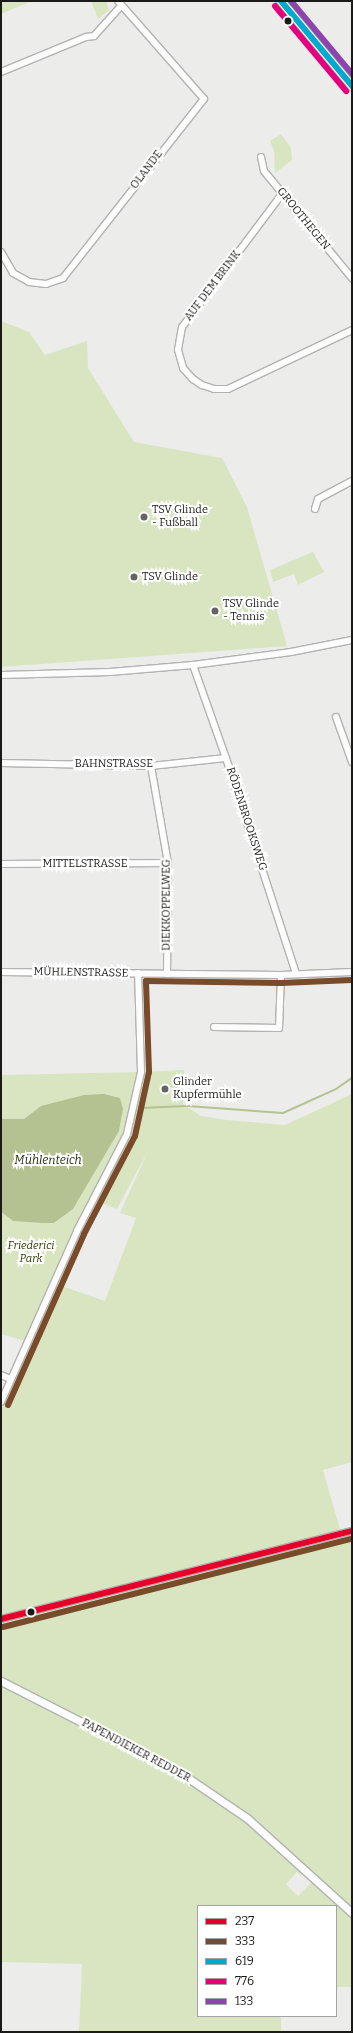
<!DOCTYPE html>
<html>
<head>
<meta charset="utf-8">
<style>
	body { margin:0 }
	#map { position:relative; width:353px; height:2033px; overflow:hidden; background:#ecedeb; font-family:Bitter,serif }
	div>[style] { position:absolute }
	[style*='--x'] { left:calc(var(--x)*1px); top:calc(var(--y)*1px); width:calc(var(--w)*1px); rotate:calc(var(--a)*1deg) }
	.green>* { inset:0; background:#d9e5c0 }
	.water>* { inset:0; background:#b4c291 }
	.stream>* { height:2px; margin:-1px; padding:0 1px; transform-origin:1px; border-radius:1px; background:#b4c291 }
	.roads { filter:drop-shadow(1px 0 #b2b3b1) drop-shadow(-1px 0 #b2b3b1) drop-shadow(0 1px #b2b3b1) drop-shadow(0 -1px #b2b3b1) }
	.minor>* { height:6px; margin:-3px; padding:0 3px; transform-origin:3px; border-radius:3px; background:#fcfcfc }
	.tertiary>* { height:7px; margin:-3.5px; padding:0 3.5px; transform-origin:3.5px; border-radius:3.5px; background:#fcfcfc }
	.secondary>* { height:8px; margin:-4px; padding:0 4px; transform-origin:4px; border-radius:4px; background:#fcfcfc }
	.bus-1>* { height:6px; margin:-3px; padding:0 3px; transform-origin:3px; border-radius:3px; background:#e4002b }
	.bus-2>* { height:6px; margin:-3px; padding:0 3px; transform-origin:3px; border-radius:3px; background:#7a4b2a }
	.bus-3>* { height:6px; margin:-3px; padding:0 3px; transform-origin:3px; border-radius:3px; background:#00a9ce }
	.bus-4>* { height:6px; margin:-3px; padding:0 3px; transform-origin:3px; border-radius:3px; background:#e5007d }
	.bus-5>* { height:6px; margin:-3px; padding:0 3px; transform-origin:3px; border-radius:3px; background:#8e44ad }
	.dots>* { width:11px; height:11px; translate:-50% -50%; box-sizing:border-box; border:2px solid #fff; border-radius:50% }
	span { translate:-50% -50%; white-space:nowrap; text-align:center; line-height:1.15; -webkit-text-stroke:4px #fff; paint-order:stroke }
	.street-label { font-size:11px; color:#1a1b19 }
	.poi-label { font-size:11px; color:#1a1b19 }
	.left { translate:0 -50%; text-align:left }
	.park-label { font-size:11px; color:#2d3902; font-style:italic }
	.water-label { font-size:12px; color:#262e0f; font-style:italic }
	.frame { position:absolute; inset:0; border:2px solid #1a1b19; pointer-events:none }
	.legend { position:absolute; left:197px; top:1905px; width:140px; height:112px; box-sizing:border-box; background:#fff; border:1px solid #a3a4a3; margin:0; padding:5px 7px; list-style:none; font-size:12px; color:#1a1b19 }
	.legend li { display:flex; align-items:center; gap:8px; height:20px }
	.legend b { width:20px; border:1px solid #a3a4a3 }
</style>
</head>
<body>
<div id="map">
	<div class="green">
		<div style="clip-path:polygon(1px 1px,32px 1px,1px 14px)"></div>
		<div style="clip-path:polygon(91px 1px,106px 1px,109px 10px,98px 19px)"></div>
		<div style="clip-path:polygon(281px 134px,291px 148px,292px 160px,275px 173px,274px 151px,270px 141px)"></div>
		<div style="clip-path:polygon(1px 321px,29px 332px,45px 355px,87px 341px,88px 368px,134px 442px,222px 458px,247px 507px,287px 646px,1px 667px)"></div>
		<div style="clip-path:polygon(313px 552px,324px 572px,298px 585px,294px 574px,273px 582px,270px 570px)"></div>
		<div style="clip-path:polygon(evenodd,184px 1070px,183px 1104px,201px 1116px,227px 1120px,285px 1125px,352px 1094px,352px 1462px,323px 1470px,342px 1536px,352px 1534px,352px 1987px,336px 1987px,336px 1906px,198px 1906px,198px 2016px,281px 2016px,281px 2032px,79px 2032px,82px 1964px,1px 1962px,1px 1411px,56px 1284px,105px 1301px,136px 1218px,120px 1213px,148px 1151px,117px 1209px,96px 1201px,127px 1134px,141px 1072px,184px 1070px,297px 1872px,301px 1876px,305px 1872px,314px 1880px,298px 1896px,286px 1884px,297px 1872px)"></div>
		<div style="clip-path:polygon(139px 1072px,125px 1134px,25px 1341px,1px 1334px,1px 1212px,13px 1221px,43px 1223px,54px 1223px,73px 1209px,119px 1131px,123px 1109px,42px 1106px,24px 1119px,1px 1119px,1px 1075px)"></div>
	</div>
	<div class="water">
		<div style="clip-path:polygon(104px 1094px,120px 1098px,123px 1109px,119px 1131px,73px 1209px,54px 1223px,42px 1223px,13px 1221px,1px 1212px,1px 1119px,24px 1119px,41px 1106px,84px 1095px)"></div>
	</div>
	<div class="stream">
		<div style="--x:140;--y:1108;--w:47;--a:-2.4"></div>
		<div style="--x:187;--y:1106;--w:96;--a:4.2"></div>
		<div style="--x:283;--y:1113;--w:58;--a:-24.4"></div>
		<div style="--x:336;--y:1089;--w:19;--a:-35"></div>
	</div>
	<div class="roads">
		<div class="minor">
			<div style="--x:1;--y:72;--w:92;--a:-22.4"></div>
			<div style="--x:86;--y:37;--w:8;--a:-7"></div>
			<div style="--x:94;--y:36;--w:40;--a:-48"></div>
			<div style="--x:261;--y:157;--w:14;--a:78"></div>
			<div style="--x:264;--y:171;--w:139;--a:50.6"></div>
			<div style="--x:282;--y:194;--w:166;--a:126.9"></div>
			<div style="--x:182;--y:327;--w:23;--a:100"></div>
			<div style="--x:178;--y:350;--w:19;--a:74"></div>
			<div style="--x:183;--y:368;--w:15;--a:48"></div>
			<div style="--x:193;--y:379;--w:11;--a:34"></div>
			<div style="--x:202;--y:385;--w:13;--a:18"></div>
			<div style="--x:214;--y:389;--w:14;--a:0"></div>
			<div style="--x:228;--y:389;--w:137;--a:-25.4"></div>
			<div style="--x:1;--y:252;--w:24;--a:60"></div>
			<div style="--x:13;--y:273;--w:18;--a:29"></div>
			<div style="--x:29;--y:282;--w:17;--a:7"></div>
			<div style="--x:46;--y:284;--w:18;--a:-19"></div>
			<div style="--x:63;--y:278;--w:228;--a:-51.8"></div>
			<div style="--x:204;--y:99;--w:130;--a:-131.3"></div>
			<div style="--x:315;--y:509;--w:10;--a:-73"></div>
			<div style="--x:318;--y:499;--w:38;--a:-28"></div>
			<div style="--x:193;--y:665;--w:99;--a:70.5"></div>
			<div style="--x:226;--y:758;--w:227;--a:72"></div>
			<div style="--x:1;--y:675;--w:109;--a:-1.6"></div>
			<div style="--x:110;--y:672;--w:83;--a:-4.8"></div>
			<div style="--x:193;--y:665;--w:99;--a:-7.6"></div>
			<div style="--x:291;--y:652;--w:62;--a:-11.1"></div>
			<div style="--x:336;--y:717;--w:48;--a:70.4"></div>
			<div style="--x:1;--y:763;--w:150;--a:1.1"></div>
			<div style="--x:151;--y:766;--w:75;--a:-6.1"></div>
			<div style="--x:151;--y:766;--w:98;--a:80.1"></div>
			<div style="--x:168;--y:863;--w:111;--a:90.5"></div>
			<div style="--x:1;--y:864;--w:167;--a:-0.3"></div>
			<div style="--x:1;--y:972;--w:280;--a:0.6"></div>
			<div style="--x:281;--y:975;--w:71;--a:-2.4"></div>
			<div style="--x:214;--y:1027;--w:65;--a:0.9"></div>
			<div style="--x:279;--y:1028;--w:53;--a:-87.8"></div>
			<div style="--x:1;--y:1375;--w:10;--a:24"></div>
			<div style="--x:1;--y:1402;--w:187;--a:-66"></div>
			<div style="--x:77;--y:1231;--w:109;--a:-62.7"></div>
			<div style="--x:127;--y:1134;--w:64;--a:-77.3"></div>
			<div style="--x:141;--y:1072;--w:99;--a:-91.7"></div>
			<div style="--x:1;--y:1619;--w:362;--a:-14.1"></div>
		</div>
		<div class="tertiary">
			<div style="--x:1;--y:1681;--w:199;--a:27"></div>
			<div style="--x:178;--y:1771;--w:83;--a:34.3"></div>
			<div style="--x:247;--y:1818;--w:142;--a:42.1"></div>
		</div>
		<div class="secondary">
			<div style="--x:281;--y:1;--w:111;--a:50.1"></div>
		</div>
	</div>
	<div class="bus-1">
		<div style="--x:1;--y:1619;--w:362;--a:-14.1"></div>
	</div>
	<div class="bus-2">
		<div style="--x:8;--y:1405;--w:187;--a:-66"></div>
		<div style="--x:84;--y:1234;--w:110;--a:-62.5"></div>
		<div style="--x:135;--y:1136;--w:66;--a:-77.7"></div>
		<div style="--x:149;--y:1072;--w:91;--a:-91.9"></div>
		<div style="--x:146;--y:981;--w:135;--a:0.8"></div>
		<div style="--x:281;--y:983;--w:71;--a:-2.4"></div>
		<div style="--x:3;--y:1627;--w:360;--a:-14.2"></div>
	</div>
	<div class="bus-3">
		<div style="--x:281;--y:1;--w:111;--a:50.1"></div>
	</div>
	<div class="bus-4">
		<div style="--x:275;--y:6;--w:111;--a:50.1"></div>
	</div>
	<div class="bus-5">
		<div style="--x:291;--y:1;--w:95;--a:50.1"></div>
	</div>
	<div class="dots">
		<div style="left:288px;top:21px;background:#1a1b19"></div>
		<div style="left:144px;top:517px;background:#646462"></div>
		<div style="left:134px;top:577px;background:#646462"></div>
		<div style="left:215px;top:611px;background:#646462"></div>
		<div style="left:165px;top:1089px;background:#646462"></div>
		<div style="left:31px;top:1612px;background:#1a1b19"></div>
	</div>
	<div class="street-label">
		<span style="left:147px;top:170px;rotate:-53deg">OLANDE</span>
		<span style="left:303px;top:219px;rotate:51deg">GROOTHEGEN</span>
		<span style="left:213px;top:286px;rotate:-53deg">AUF DEM BRINK</span>
		<span style="left:114px;top:764px">BAHNSTRASSE</span>
		<span style="left:246px;top:819px;rotate:72deg">RÖDENBROOKSWEG</span>
		<span style="left:85px;top:864px">MITTELSTRASSE</span>
		<span style="left:167px;top:905px;rotate:-90deg">DIEKKOPPELWEG</span>
		<span style="left:81px;top:973px;rotate:1deg">MÜHLENSTRASSE</span>
		<span style="left:136px;top:1751px;rotate:28deg">PAPENDIEKER REDDER</span>
	</div>
	<div class="poi-label">
		<span class="left" style="left:152px;top:517px">TSV Glinde<br>- Fußball</span>
		<span class="left" style="left:142px;top:577px">TSV Glinde</span>
		<span class="left" style="left:223px;top:611px">TSV Glinde<br>- Tennis</span>
		<span class="left" style="left:173px;top:1089px">Glinder<br>Kupfermühle</span>
	</div>
	<div class="park-label">
		<span style="left:31px;top:1253px">Friederici<br>Park</span>
	</div>
	<div class="water-label">
		<span style="left:48px;top:1161px">Mühlenteich</span>
	</div>
	<div class="frame"></div>
	<ul class="legend">
	<li><b style="height:5px;background:#e4002b"></b>237</li>
	<li><b style="height:5px;background:#7a4b2a"></b>333</li>
	<li><b style="height:5px;background:#00a9ce"></b>619</li>
	<li><b style="height:5px;background:#e5007d"></b>776</li>
	<li><b style="height:5px;background:#8e44ad"></b>133</li>
	</ul>
</div>
</body>
</html>
